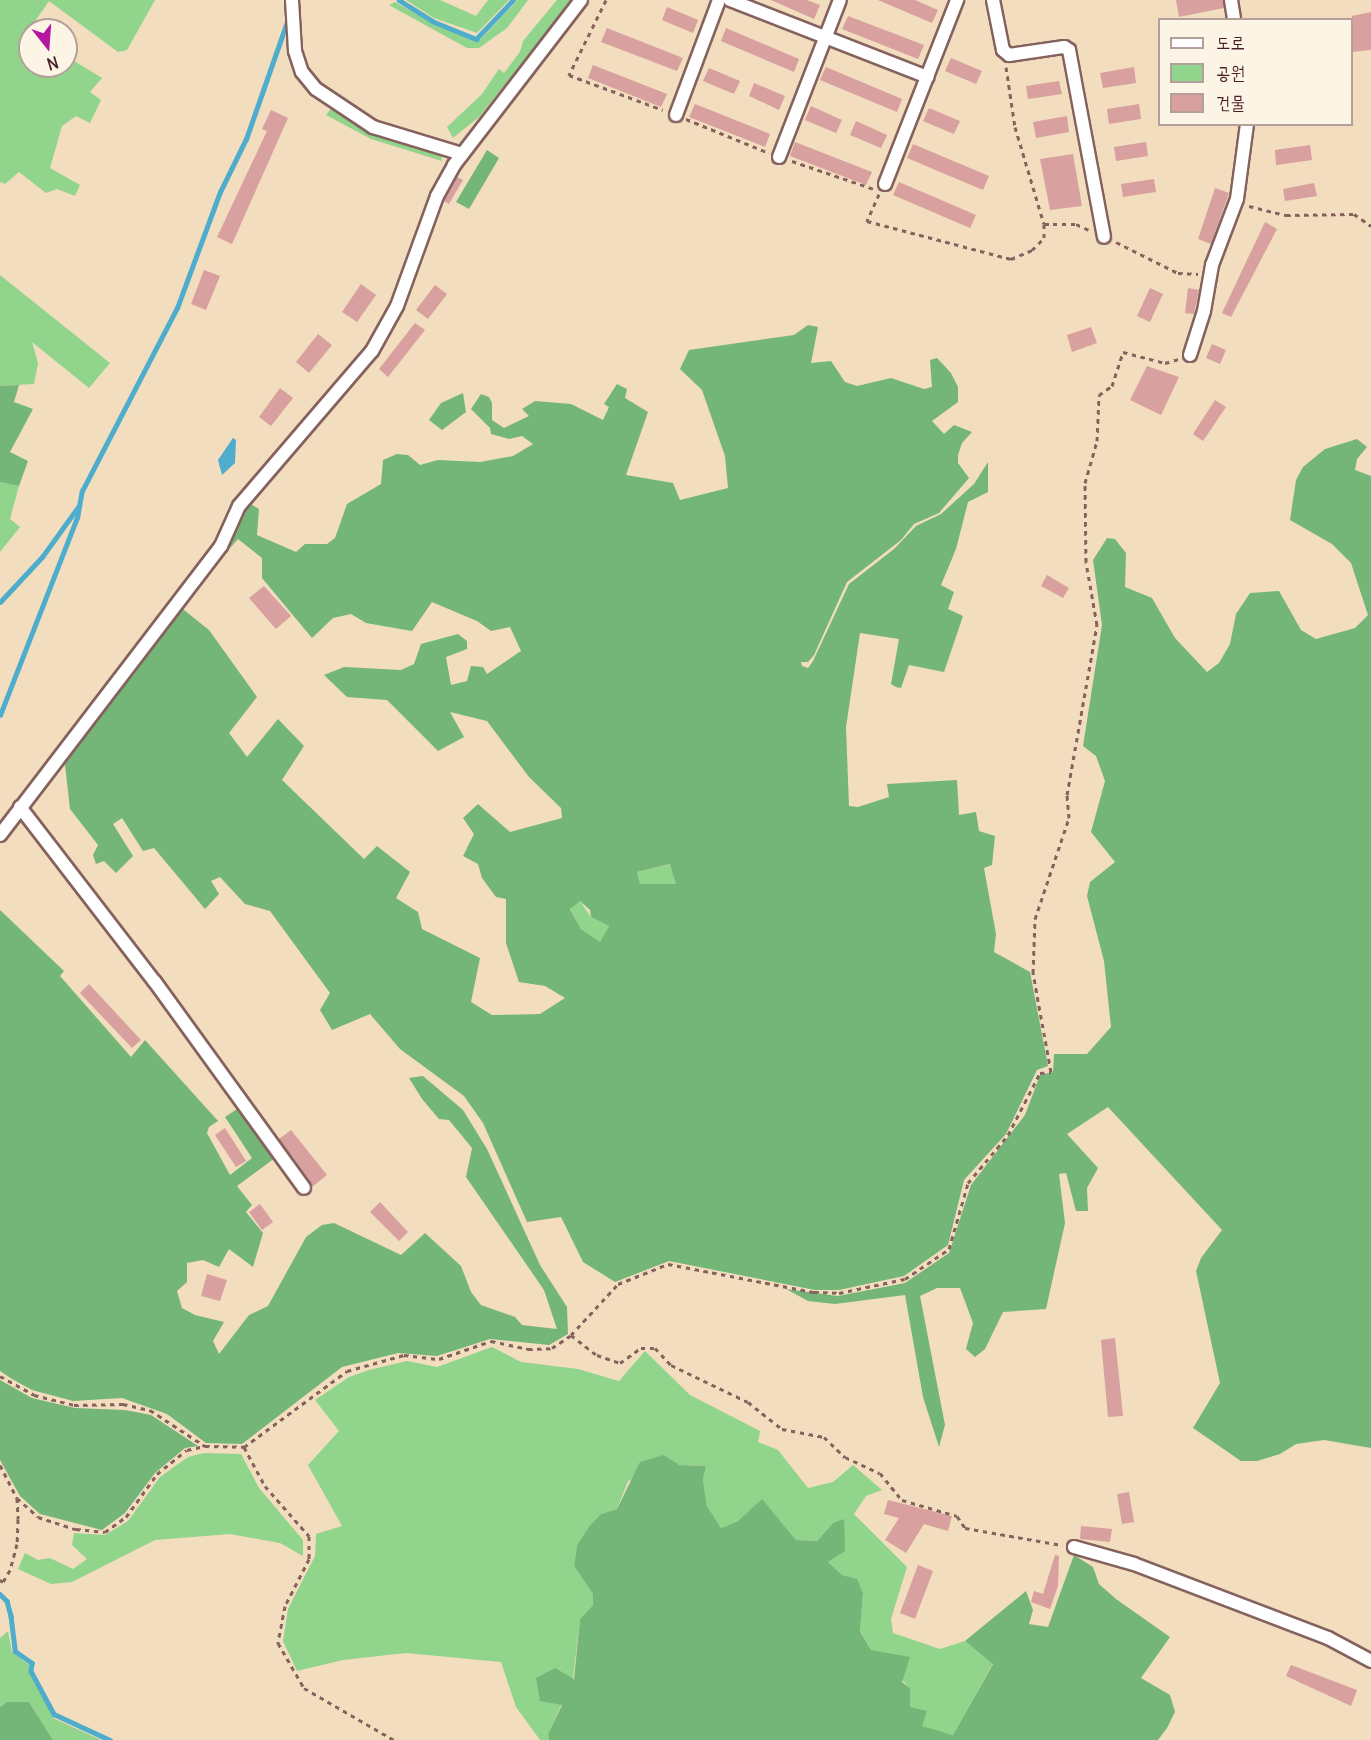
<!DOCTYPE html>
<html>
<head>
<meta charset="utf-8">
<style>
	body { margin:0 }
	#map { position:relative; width:1371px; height:1740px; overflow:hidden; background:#f2ddbe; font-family:Delius,"Poor Story",sans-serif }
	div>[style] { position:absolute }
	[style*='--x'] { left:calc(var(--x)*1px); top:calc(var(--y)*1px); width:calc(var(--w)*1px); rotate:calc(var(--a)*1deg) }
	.green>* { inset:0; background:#91d48c }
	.forest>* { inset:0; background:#74b678 }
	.water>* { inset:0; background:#4eaccc }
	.stream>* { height:4.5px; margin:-2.25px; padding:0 2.25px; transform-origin:2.25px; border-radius:2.25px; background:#4eaccc }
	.building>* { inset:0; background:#d8a09e }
	.path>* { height:3px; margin-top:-1.5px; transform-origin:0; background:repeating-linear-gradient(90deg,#85625e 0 4.5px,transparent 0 9px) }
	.roads { filter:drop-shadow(2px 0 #85625e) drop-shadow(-2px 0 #85625e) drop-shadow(0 2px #85625e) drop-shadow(0 -2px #85625e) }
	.minor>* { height:12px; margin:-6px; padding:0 6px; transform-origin:6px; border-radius:6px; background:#fff }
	span { translate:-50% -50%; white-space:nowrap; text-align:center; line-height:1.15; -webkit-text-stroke:5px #fcf5e5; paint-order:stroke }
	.legend { position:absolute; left:1158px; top:18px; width:195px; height:108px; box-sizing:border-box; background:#fcf5e5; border:2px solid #b59f9b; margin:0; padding:8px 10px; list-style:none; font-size:18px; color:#4a1f2b }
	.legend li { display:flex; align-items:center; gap:12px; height:30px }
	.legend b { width:30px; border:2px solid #b59f9b }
	.north { position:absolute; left:18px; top:18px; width:60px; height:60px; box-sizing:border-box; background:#fcf5e5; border:2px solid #b59f9b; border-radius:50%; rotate:163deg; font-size:16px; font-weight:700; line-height:24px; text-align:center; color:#4a1f2b }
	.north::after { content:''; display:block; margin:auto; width:21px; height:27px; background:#b5179e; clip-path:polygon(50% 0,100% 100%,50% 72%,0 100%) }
</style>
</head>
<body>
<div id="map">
	<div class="green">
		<div style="clip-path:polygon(0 0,155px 0,127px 50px,118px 52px,49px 1px,27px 33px,30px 36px,30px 66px,66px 66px,66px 56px,102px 78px,90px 92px,101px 100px,90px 123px,76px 116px,62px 126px,50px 168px,80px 185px,75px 196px,57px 189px,46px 193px,19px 172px,5px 184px,0 182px)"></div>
		<div style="clip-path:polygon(406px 0,440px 0,476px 16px,488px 0,509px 0,477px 33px,434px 18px)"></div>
		<div style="clip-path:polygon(518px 0,528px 0,507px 28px,479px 48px,467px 48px,389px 5px,395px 2px,429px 21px,480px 40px)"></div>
		<div style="clip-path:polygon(557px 0,572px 0,479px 117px,453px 138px,447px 127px,482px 94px,499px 69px,504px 73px,520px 52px,523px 41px)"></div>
		<div style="clip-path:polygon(332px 107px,375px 133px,441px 156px,442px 161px,371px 139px,326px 115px)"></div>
		<div style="clip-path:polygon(0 275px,110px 363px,89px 388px,32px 342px,38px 363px,34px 384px,0 386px)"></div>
		<div style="clip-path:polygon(0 482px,19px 486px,10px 519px,20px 527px,0 552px)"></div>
		<div style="clip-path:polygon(671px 864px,677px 884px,640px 884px,637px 872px)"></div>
		<div style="clip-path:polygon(580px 901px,591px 917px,609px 926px,600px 943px,581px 929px,570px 908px)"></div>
		<div style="clip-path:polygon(492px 1347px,521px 1362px,578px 1369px,619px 1381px,645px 1351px,690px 1395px,760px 1431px,758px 1442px,778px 1450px,808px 1488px,833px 1482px,853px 1465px,882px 1490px,866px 1496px,854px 1514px,907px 1567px,891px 1619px,893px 1633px,940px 1649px,965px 1641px,993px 1663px,953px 1735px,921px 1726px,910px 1707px,910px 1688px,871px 1650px,860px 1630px,863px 1593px,857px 1580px,842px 1575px,828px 1562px,835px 1555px,833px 1523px,817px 1541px,796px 1540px,762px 1500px,738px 1521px,721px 1528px,707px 1506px,703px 1480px,706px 1466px,679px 1465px,628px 1481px,617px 1509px,601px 1514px,590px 1525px,577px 1545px,574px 1566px,593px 1594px,593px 1605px,580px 1619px,573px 1679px,548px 1734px,549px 1740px,540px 1740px,516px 1707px,501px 1662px,406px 1653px,343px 1660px,297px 1671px,283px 1641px,288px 1609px,315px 1556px,316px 1534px,342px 1526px,308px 1465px,339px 1431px,315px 1400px,349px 1377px,369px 1370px,407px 1361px,437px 1367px)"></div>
		<div style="clip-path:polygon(204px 1453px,241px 1454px,259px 1488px,303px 1540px,303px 1556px,280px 1543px,230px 1534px,155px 1540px,72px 1582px,51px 1584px,18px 1569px,25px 1553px,38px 1560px,50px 1558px,73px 1569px,87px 1559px,72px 1545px,74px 1533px,105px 1535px,128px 1521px,160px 1477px,188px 1457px)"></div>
		<div style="clip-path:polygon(8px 1631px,12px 1652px,29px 1665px,53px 1718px,101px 1740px,53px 1740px,29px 1702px,7px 1702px,0 1707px,0 1638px)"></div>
	</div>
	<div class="forest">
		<div style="clip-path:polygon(487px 150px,499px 158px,469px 209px,456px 202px)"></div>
		<div style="clip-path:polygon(evenodd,808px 325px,818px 327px,811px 363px,831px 361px,845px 382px,857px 386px,891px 378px,924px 389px,932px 387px,930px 360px,937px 358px,951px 373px,958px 387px,958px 402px,932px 421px,944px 434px,954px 425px,972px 432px,962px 443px,958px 455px,958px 463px,969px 478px,939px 513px,914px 524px,901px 540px,847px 582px,814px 655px,808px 662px,801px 662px,802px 666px,808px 668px,813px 661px,849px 584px,894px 549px,916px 526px,941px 514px,974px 484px,988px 462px,988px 492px,968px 502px,956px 549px,941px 585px,954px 592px,948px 609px,963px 616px,944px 672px,909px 665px,901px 688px,896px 687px,891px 684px,899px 639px,860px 633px,846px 727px,849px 806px,858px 807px,889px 797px,887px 784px,957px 780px,959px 815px,976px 812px,979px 831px,995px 836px,992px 865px,984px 868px,996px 934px,994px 952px,1030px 972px,1048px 1066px,1037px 1070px,1006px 1134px,964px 1180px,948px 1245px,904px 1276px,839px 1290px,815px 1290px,669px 1261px,615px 1282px,583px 1262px,561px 1217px,527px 1222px,483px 1123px,464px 1096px,400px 1049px,370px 1014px,332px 1030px,320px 1010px,330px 993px,270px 911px,245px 904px,220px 877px,211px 881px,219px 894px,205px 909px,154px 848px,143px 851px,122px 818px,113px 824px,133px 856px,116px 873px,104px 861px,96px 864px,93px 855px,98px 845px,70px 809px,64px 756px,179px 606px,209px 630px,257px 697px,229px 733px,247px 757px,278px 719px,304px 746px,282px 780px,364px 859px,377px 846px,410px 872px,396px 898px,418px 912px,422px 929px,480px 958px,471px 1002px,492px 1015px,540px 1014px,565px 998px,545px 986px,519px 982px,506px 943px,506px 899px,496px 897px,482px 878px,478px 864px,463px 856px,474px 834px,463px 818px,478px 804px,510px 832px,562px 818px,561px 808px,529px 777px,487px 721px,450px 712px,464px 737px,438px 751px,387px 700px,347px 697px,324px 675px,344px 667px,401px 670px,414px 664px,421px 644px,458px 634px,467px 641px,467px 649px,446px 657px,451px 685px,467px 681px,471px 666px,483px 667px,487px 674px,521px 651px,510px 627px,491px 631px,477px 621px,432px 602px,412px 631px,366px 623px,351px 614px,333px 618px,312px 638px,262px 578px,262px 558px,238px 539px,223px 556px,220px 552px,246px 501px,259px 509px,257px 535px,296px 552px,305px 544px,327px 544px,335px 538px,347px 504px,381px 484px,383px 460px,397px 454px,408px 455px,420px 465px,438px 460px,480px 462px,513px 456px,533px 444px,522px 436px,509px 439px,491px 434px,490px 428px,471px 409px,481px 394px,489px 397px,492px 403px,492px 420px,504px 428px,529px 416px,522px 409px,535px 401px,571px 404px,603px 420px,609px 407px,604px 404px,617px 384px,627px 389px,625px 398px,648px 412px,626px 475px,673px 483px,680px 500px,728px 488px,725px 456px,702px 390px,680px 369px,689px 350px,794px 335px,808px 325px,670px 864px,676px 884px,640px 884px,637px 872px,670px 864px,808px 325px,580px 901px,590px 910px,591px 917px,609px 926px,600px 942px,581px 929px,570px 909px,580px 901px)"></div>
		<div style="clip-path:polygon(19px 385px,14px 402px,33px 409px,10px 452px,28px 461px,19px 486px,0 482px,0 386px)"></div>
		<div style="clip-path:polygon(463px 393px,466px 412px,442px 430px,429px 420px,441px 403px)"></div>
		<div style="clip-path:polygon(1357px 439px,1367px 447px,1357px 459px,1355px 470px,1371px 476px,1371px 1448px,1324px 1440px,1296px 1444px,1280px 1454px,1257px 1461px,1241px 1461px,1193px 1428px,1220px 1383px,1196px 1271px,1201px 1258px,1222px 1230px,1108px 1107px,1067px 1134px,1098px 1168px,1087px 1188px,1088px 1211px,1076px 1211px,1066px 1173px,1059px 1174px,1065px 1223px,1046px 1309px,1003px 1312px,985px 1349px,975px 1357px,966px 1349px,973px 1323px,960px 1288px,937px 1288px,920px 1296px,945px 1425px,939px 1447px,923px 1397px,905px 1295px,835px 1304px,808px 1301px,786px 1289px,838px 1296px,905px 1283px,949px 1253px,971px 1185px,1025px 1115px,1040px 1075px,1053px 1072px,1054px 1054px,1087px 1054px,1111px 1027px,1104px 961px,1087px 896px,1090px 882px,1115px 862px,1091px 832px,1105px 781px,1096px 756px,1083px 746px,1102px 625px,1093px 560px,1107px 538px,1115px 539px,1126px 553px,1125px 587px,1152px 598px,1175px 638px,1207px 672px,1219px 663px,1230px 644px,1236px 614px,1250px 593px,1279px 591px,1301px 630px,1316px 639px,1355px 628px,1368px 615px,1351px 563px,1332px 544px,1290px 520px,1296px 480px,1303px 467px,1325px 449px)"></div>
		<div style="clip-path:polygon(0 910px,64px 971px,60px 976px,131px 1057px,145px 1040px,218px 1121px,209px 1127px,207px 1133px,230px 1175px,252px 1158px,225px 1117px,237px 1109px,275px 1158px,237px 1186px,252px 1205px,246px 1212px,263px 1233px,253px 1267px,229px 1249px,219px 1267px,203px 1260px,187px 1263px,187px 1282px,177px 1291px,182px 1308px,195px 1315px,224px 1322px,213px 1341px,219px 1354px,249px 1315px,268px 1306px,306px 1237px,322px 1225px,334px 1223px,401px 1255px,425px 1233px,461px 1266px,471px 1292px,481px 1305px,515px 1317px,522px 1325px,557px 1329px,544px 1290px,466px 1177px,472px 1148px,449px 1120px,439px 1119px,422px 1099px,409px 1078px,423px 1076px,463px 1110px,487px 1149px,540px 1265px,567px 1307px,568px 1334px,549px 1345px,490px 1339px,437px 1356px,398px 1353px,342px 1367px,242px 1444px,206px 1443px,167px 1414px,122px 1398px,73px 1401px,32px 1390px,12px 1379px,0 1371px)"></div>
		<div style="clip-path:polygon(0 1380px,32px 1398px,75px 1408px,125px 1410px,151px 1415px,198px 1446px,185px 1448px,155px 1473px,125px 1513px,102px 1530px,40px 1514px,20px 1496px,0 1460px)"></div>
		<div style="clip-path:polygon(664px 1455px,679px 1465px,706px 1466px,703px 1480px,707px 1506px,721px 1528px,738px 1521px,762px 1499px,796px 1540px,817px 1541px,833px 1523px,844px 1519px,845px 1551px,828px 1562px,842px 1575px,857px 1579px,863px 1593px,860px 1631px,871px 1650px,910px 1657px,902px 1682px,910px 1688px,910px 1707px,927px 1711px,922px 1726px,953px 1735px,993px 1664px,965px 1641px,1026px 1591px,1033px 1610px,1029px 1624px,1048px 1627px,1074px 1555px,1093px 1567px,1099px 1584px,1116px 1599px,1170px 1637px,1141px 1678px,1170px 1695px,1175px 1712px,1167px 1728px,1158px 1740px,549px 1740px,548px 1734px,562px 1705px,540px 1701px,536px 1678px,555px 1668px,574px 1679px,580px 1619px,593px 1605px,593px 1594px,574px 1566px,577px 1545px,590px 1525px,601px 1514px,617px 1509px,640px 1462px)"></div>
		<div style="clip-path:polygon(7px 1702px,29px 1702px,53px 1740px,0 1740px,0 1707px)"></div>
	</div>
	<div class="water">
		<div style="clip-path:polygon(233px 438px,236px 440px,235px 463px,222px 475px,218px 460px)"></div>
	</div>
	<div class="stream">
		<div style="--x:399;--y:0;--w:39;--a:32"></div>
		<div style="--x:432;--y:21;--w:48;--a:22.2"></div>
		<div style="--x:476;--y:39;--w:54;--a:-46.5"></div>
		<div style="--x:0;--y:602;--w:62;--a:-47"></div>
		<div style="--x:42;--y:557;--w:62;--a:-54.2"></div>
		<div style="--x:0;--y:715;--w:212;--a:-68.7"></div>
		<div style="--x:77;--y:518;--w:27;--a:-80"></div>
		<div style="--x:82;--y:491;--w:206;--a:-62.6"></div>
		<div style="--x:177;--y:308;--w:124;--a:-69.7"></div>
		<div style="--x:220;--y:192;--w:59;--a:-63.9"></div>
		<div style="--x:246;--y:139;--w:130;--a:-70.7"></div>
		<div style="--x:0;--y:1594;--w:10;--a:45"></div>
		<div style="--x:7;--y:1601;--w:16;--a:75"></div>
		<div style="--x:11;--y:1616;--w:35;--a:83"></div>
		<div style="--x:15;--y:1651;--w:21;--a:35"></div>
		<div style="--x:32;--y:1663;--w:8;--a:97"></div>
		<div style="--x:31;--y:1671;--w:49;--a:61.9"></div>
		<div style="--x:54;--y:1714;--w:62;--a:24.9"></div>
	</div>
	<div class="building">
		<div style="clip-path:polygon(771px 0,807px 0,820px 5px,814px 19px)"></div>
		<div style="clip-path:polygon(878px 0,915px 0,938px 10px,932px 23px)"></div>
		<div style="clip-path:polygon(1176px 0,1223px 0,1224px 8px,1179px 17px)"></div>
		<div style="clip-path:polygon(667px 7px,698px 20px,693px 33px,662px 20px)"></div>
		<div style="clip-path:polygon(1371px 12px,1371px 50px,1352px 52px,1352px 16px)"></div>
		<div style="clip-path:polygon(848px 16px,924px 45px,918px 59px,842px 29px)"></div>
		<div style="clip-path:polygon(607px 28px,683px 58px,677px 71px,601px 42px)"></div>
		<div style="clip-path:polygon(726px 28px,799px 59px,794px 72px,721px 41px)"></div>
		<div style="clip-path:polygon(951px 58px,982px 71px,976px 84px,945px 71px)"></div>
		<div style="clip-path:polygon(593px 65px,667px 94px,661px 107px,588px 78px)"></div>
		<div style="clip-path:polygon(826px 67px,902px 99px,897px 112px,820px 80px)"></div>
		<div style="clip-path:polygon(1134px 67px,1136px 83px,1103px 88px,1100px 73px)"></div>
		<div style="clip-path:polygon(709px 68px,740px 81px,734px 94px,703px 81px)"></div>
		<div style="clip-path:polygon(1059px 81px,1062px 94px,1028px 99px,1026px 86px)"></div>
		<div style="clip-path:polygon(754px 83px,785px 96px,779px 110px,749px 96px)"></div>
		<div style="clip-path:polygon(695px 104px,770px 134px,765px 147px,689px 117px)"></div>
		<div style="clip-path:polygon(1139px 104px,1141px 119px,1109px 124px,1107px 109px)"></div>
		<div style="clip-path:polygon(811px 106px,842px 120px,836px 133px,805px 120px)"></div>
		<div style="clip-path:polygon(929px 108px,960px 121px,954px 134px,923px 121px)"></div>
		<div style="clip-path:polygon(271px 110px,288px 118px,232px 244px,217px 237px,267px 131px,262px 129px)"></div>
		<div style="clip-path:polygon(1067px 116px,1069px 132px,1036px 138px,1033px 122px)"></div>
		<div style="clip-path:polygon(856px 121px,887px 135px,881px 148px,850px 135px)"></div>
		<div style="clip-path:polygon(795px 142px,872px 172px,866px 185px,790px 156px)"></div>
		<div style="clip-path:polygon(1146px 142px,1148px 156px,1116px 161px,1114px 147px)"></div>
		<div style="clip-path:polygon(913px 144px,989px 176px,983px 190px,907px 158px)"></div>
		<div style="clip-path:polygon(1310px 145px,1312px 160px,1276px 165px,1275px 150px)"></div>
		<div style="clip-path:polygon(1073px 154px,1082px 206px,1050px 210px,1040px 159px)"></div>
		<div style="clip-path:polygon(457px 177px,463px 180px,449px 204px,444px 201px)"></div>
		<div style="clip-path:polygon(1154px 179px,1156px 192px,1123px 197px,1121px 184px)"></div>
		<div style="clip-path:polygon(899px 182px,976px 215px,970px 228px,893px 195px)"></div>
		<div style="clip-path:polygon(1314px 183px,1317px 196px,1285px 201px,1283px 189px)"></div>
		<div style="clip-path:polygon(1215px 188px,1229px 193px,1211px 244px,1198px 239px)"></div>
		<div style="clip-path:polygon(1265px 222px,1277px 229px,1231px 317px,1222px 313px)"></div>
		<div style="clip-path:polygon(204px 270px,220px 276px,206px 310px,191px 304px)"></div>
		<div style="clip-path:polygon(361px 284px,376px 295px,357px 322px,342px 312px)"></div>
		<div style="clip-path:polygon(435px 285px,447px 294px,428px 319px,416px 310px)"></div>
		<div style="clip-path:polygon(1150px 288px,1163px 294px,1150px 322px,1137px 316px)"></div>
		<div style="clip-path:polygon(1188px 288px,1199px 290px,1194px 314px,1185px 313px)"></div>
		<div style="clip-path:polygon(415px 323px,425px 330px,388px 377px,379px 369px)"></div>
		<div style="clip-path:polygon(1091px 327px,1097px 343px,1072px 352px,1067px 335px)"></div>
		<div style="clip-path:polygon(318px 334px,332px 345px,309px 373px,296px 362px)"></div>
		<div style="clip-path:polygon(1212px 344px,1226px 350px,1220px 364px,1206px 358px)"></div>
		<div style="clip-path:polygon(1147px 366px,1179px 377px,1161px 415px,1130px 400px)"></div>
		<div style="clip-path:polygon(280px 388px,293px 398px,271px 426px,259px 417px)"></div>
		<div style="clip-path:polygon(1215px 400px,1226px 407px,1203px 441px,1193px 434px)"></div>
		<div style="clip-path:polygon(1047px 575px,1069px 588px,1063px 598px,1041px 586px)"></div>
		<div style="clip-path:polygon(264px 586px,291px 616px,276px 629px,249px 598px)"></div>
		<div style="clip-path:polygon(89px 984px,141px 1040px,132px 1048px,80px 993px)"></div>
		<div style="clip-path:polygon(225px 1128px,246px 1161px,236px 1167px,215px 1135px)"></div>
		<div style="clip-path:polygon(291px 1130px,327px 1175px,312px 1187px,279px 1139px)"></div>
		<div style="clip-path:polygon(380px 1202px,408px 1232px,399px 1241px,370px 1212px)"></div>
		<div style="clip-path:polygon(260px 1204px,273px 1222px,262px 1230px,249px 1212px)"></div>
		<div style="clip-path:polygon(207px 1274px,227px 1280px,220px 1301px,201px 1296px)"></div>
		<div style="clip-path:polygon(1115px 1338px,1123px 1416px,1108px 1417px,1101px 1340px)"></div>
		<div style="clip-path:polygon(1129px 1492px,1134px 1522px,1122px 1524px,1117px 1494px)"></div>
		<div style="clip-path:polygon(888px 1500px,952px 1516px,948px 1531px,924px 1524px,906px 1553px,885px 1540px,899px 1518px,884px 1514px)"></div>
		<div style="clip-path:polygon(1081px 1526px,1112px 1529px,1110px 1542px,1080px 1539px)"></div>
		<div style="clip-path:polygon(1055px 1555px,1059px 1556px,1058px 1586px,1050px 1609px,1031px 1602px,1034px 1591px,1043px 1594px)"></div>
		<div style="clip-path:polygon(918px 1565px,933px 1571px,915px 1619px,900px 1613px)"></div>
		<div style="clip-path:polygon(1291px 1665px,1357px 1690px,1351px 1706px,1286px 1676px)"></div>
	</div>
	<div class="path">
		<div style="--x:606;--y:0;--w:84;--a:116.3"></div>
		<div style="--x:569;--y:75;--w:100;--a:20.4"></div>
		<div style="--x:1006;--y:67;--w:61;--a:81.5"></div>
		<div style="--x:1015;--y:127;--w:101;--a:73.4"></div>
		<div style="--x:1044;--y:224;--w:32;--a:0"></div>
		<div style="--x:1076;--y:224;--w:17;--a:25"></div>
		<div style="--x:686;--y:119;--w:90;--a:22.3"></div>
		<div style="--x:792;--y:161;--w:87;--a:18.9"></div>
		<div style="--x:879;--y:194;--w:30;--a:114"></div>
		<div style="--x:867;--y:221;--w:149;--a:14.8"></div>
		<div style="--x:1011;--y:259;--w:23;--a:-23"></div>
		<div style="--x:1032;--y:250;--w:17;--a:-45"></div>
		<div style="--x:1044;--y:238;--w:14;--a:-90"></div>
		<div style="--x:1249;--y:206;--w:38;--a:14"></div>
		<div style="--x:1286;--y:215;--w:68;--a:-0.8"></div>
		<div style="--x:1354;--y:214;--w:21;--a:35"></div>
		<div style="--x:1116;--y:242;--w:69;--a:26.6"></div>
		<div style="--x:1178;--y:273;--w:20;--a:3"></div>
		<div style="--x:571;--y:1335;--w:33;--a:38"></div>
		<div style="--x:597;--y:1355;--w:24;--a:19"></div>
		<div style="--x:620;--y:1363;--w:26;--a:-36"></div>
		<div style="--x:641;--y:1348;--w:14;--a:0"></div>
		<div style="--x:655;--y:1348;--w:23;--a:47"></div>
		<div style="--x:671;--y:1365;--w:85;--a:25.7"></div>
		<div style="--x:748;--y:1402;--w:43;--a:38.5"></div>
		<div style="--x:782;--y:1429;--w:43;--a:10.8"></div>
		<div style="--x:824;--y:1437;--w:29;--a:44"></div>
		<div style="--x:845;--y:1457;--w:38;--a:25"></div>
		<div style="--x:880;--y:1473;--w:35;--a:51"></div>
		<div style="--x:902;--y:1500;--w:57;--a:16.2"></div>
		<div style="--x:957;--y:1516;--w:14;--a:56"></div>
		<div style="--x:965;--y:1528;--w:97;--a:10"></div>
		<div style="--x:0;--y:1376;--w:39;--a:29"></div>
		<div style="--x:34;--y:1395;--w:41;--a:14"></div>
		<div style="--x:74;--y:1405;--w:49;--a:-1.2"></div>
		<div style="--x:123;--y:1404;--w:28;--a:13"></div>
		<div style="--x:150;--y:1410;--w:66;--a:33.2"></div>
		<div style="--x:205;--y:1446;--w:39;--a:1"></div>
		<div style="--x:244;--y:1447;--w:44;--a:61.7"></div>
		<div style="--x:265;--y:1486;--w:67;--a:48.7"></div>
		<div style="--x:309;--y:1536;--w:23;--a:90"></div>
		<div style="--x:309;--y:1559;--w:53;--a:117.1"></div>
		<div style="--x:285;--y:1606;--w:38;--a:101"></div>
		<div style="--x:278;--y:1643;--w:52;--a:60"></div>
		<div style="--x:304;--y:1688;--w:104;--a:30"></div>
		<div style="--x:244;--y:1447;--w:128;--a:-36.4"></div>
		<div style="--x:347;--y:1371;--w:59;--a:-15.7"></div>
		<div style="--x:404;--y:1355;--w:35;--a:7"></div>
		<div style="--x:439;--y:1359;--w:55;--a:-19.1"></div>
		<div style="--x:491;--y:1341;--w:38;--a:12"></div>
		<div style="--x:528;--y:1349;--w:24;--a:-2"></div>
		<div style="--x:552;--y:1348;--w:23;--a:-34"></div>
		<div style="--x:571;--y:1335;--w:69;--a:-47.3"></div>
		<div style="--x:618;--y:1284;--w:54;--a:-21.8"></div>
		<div style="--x:668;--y:1264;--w:149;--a:10.9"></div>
		<div style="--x:814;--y:1292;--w:25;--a:2"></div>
		<div style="--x:839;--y:1293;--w:67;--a:-12"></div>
		<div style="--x:905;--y:1279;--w:53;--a:-34.3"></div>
		<div style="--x:949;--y:1249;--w:69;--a:-73.9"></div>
		<div style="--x:968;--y:1183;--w:62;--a:-50.2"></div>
		<div style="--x:1008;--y:1135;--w:70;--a:-62.7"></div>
		<div style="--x:1040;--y:1073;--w:11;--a:-5"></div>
		<div style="--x:1051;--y:1072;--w:101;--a:-100.3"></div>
		<div style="--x:1033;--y:973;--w:54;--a:-87.9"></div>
		<div style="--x:1035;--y:919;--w:107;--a:-71.4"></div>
		<div style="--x:1069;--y:818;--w:23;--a:-95"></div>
		<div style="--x:1067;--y:795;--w:173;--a:-80"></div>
		<div style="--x:1097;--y:625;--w:64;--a:-99.9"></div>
		<div style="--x:1086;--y:562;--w:79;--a:-90.7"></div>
		<div style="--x:1085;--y:483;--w:44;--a:-74.1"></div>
		<div style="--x:1097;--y:441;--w:46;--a:-87.5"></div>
		<div style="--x:1099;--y:395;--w:16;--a:-35"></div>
		<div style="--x:1112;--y:386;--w:36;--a:-72"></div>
		<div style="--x:1123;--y:352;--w:43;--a:14.7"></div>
		<div style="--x:1165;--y:363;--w:15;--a:-16"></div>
		<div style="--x:0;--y:1465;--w:37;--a:63"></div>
		<div style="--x:17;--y:1498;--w:21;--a:87"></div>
		<div style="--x:18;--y:1519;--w:25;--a:92"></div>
		<div style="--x:17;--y:1544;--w:27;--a:105"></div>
		<div style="--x:10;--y:1570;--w:14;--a:120"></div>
		<div style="--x:3;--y:1582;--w:4;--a:-146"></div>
		<div style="--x:17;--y:1498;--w:28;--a:42"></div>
		<div style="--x:38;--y:1517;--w:40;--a:18"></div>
		<div style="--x:76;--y:1529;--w:29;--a:6"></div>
		<div style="--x:105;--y:1532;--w:26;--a:-36"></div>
		<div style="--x:126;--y:1517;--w:53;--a:-54.2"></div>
		<div style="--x:157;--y:1474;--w:38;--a:-39"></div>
		<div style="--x:187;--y:1450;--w:18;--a:-13"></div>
	</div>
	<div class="roads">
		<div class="minor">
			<div style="--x:292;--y:0;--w:51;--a:86.6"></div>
			<div style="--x:295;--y:51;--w:22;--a:72"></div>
			<div style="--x:302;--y:72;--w:22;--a:51"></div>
			<div style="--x:316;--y:89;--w:69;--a:33.7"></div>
			<div style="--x:373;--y:127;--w:93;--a:16.9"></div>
			<div style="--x:730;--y:0;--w:212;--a:21.3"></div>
			<div style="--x:993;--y:0;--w:51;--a:78.7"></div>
			<div style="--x:1003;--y:50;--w:8;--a:40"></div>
			<div style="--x:1009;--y:55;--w:56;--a:-8.3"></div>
			<div style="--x:1064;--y:47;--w:6;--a:31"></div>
			<div style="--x:1069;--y:50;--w:190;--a:79.4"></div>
			<div style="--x:1231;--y:0;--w:20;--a:81"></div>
			<div style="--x:676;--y:115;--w:123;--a:-69.5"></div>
			<div style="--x:779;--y:157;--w:168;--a:-68.8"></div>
			<div style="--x:885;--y:184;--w:198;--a:-68.6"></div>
			<div style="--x:1190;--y:355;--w:46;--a:-72.3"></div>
			<div style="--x:1204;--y:311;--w:47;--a:-80.1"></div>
			<div style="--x:1212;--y:265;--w:71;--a:-69.3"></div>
			<div style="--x:1237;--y:199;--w:76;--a:-82.4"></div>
			<div style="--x:20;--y:807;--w:221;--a:52.4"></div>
			<div style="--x:155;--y:982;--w:254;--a:54.1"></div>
			<div style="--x:0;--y:835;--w:364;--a:-52.6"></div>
			<div style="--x:221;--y:546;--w:44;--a:-65.8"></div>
			<div style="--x:239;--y:506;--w:204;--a:-49.4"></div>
			<div style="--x:372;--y:351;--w:51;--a:-60.9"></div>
			<div style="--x:397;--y:306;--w:117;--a:-70"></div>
			<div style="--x:437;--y:196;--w:35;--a:-61"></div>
			<div style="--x:454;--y:165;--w:208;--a:-52.4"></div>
			<div style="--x:1074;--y:1547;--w:62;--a:15.8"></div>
			<div style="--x:1134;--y:1564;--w:208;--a:20.9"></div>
			<div style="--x:1328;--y:1638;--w:49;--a:28.1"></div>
		</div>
	</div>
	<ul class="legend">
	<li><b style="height:8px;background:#fff"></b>도로</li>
	<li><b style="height:16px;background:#91d48c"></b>공원</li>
	<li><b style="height:16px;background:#d8a09e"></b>건물</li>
	</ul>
	<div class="north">N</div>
</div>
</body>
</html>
